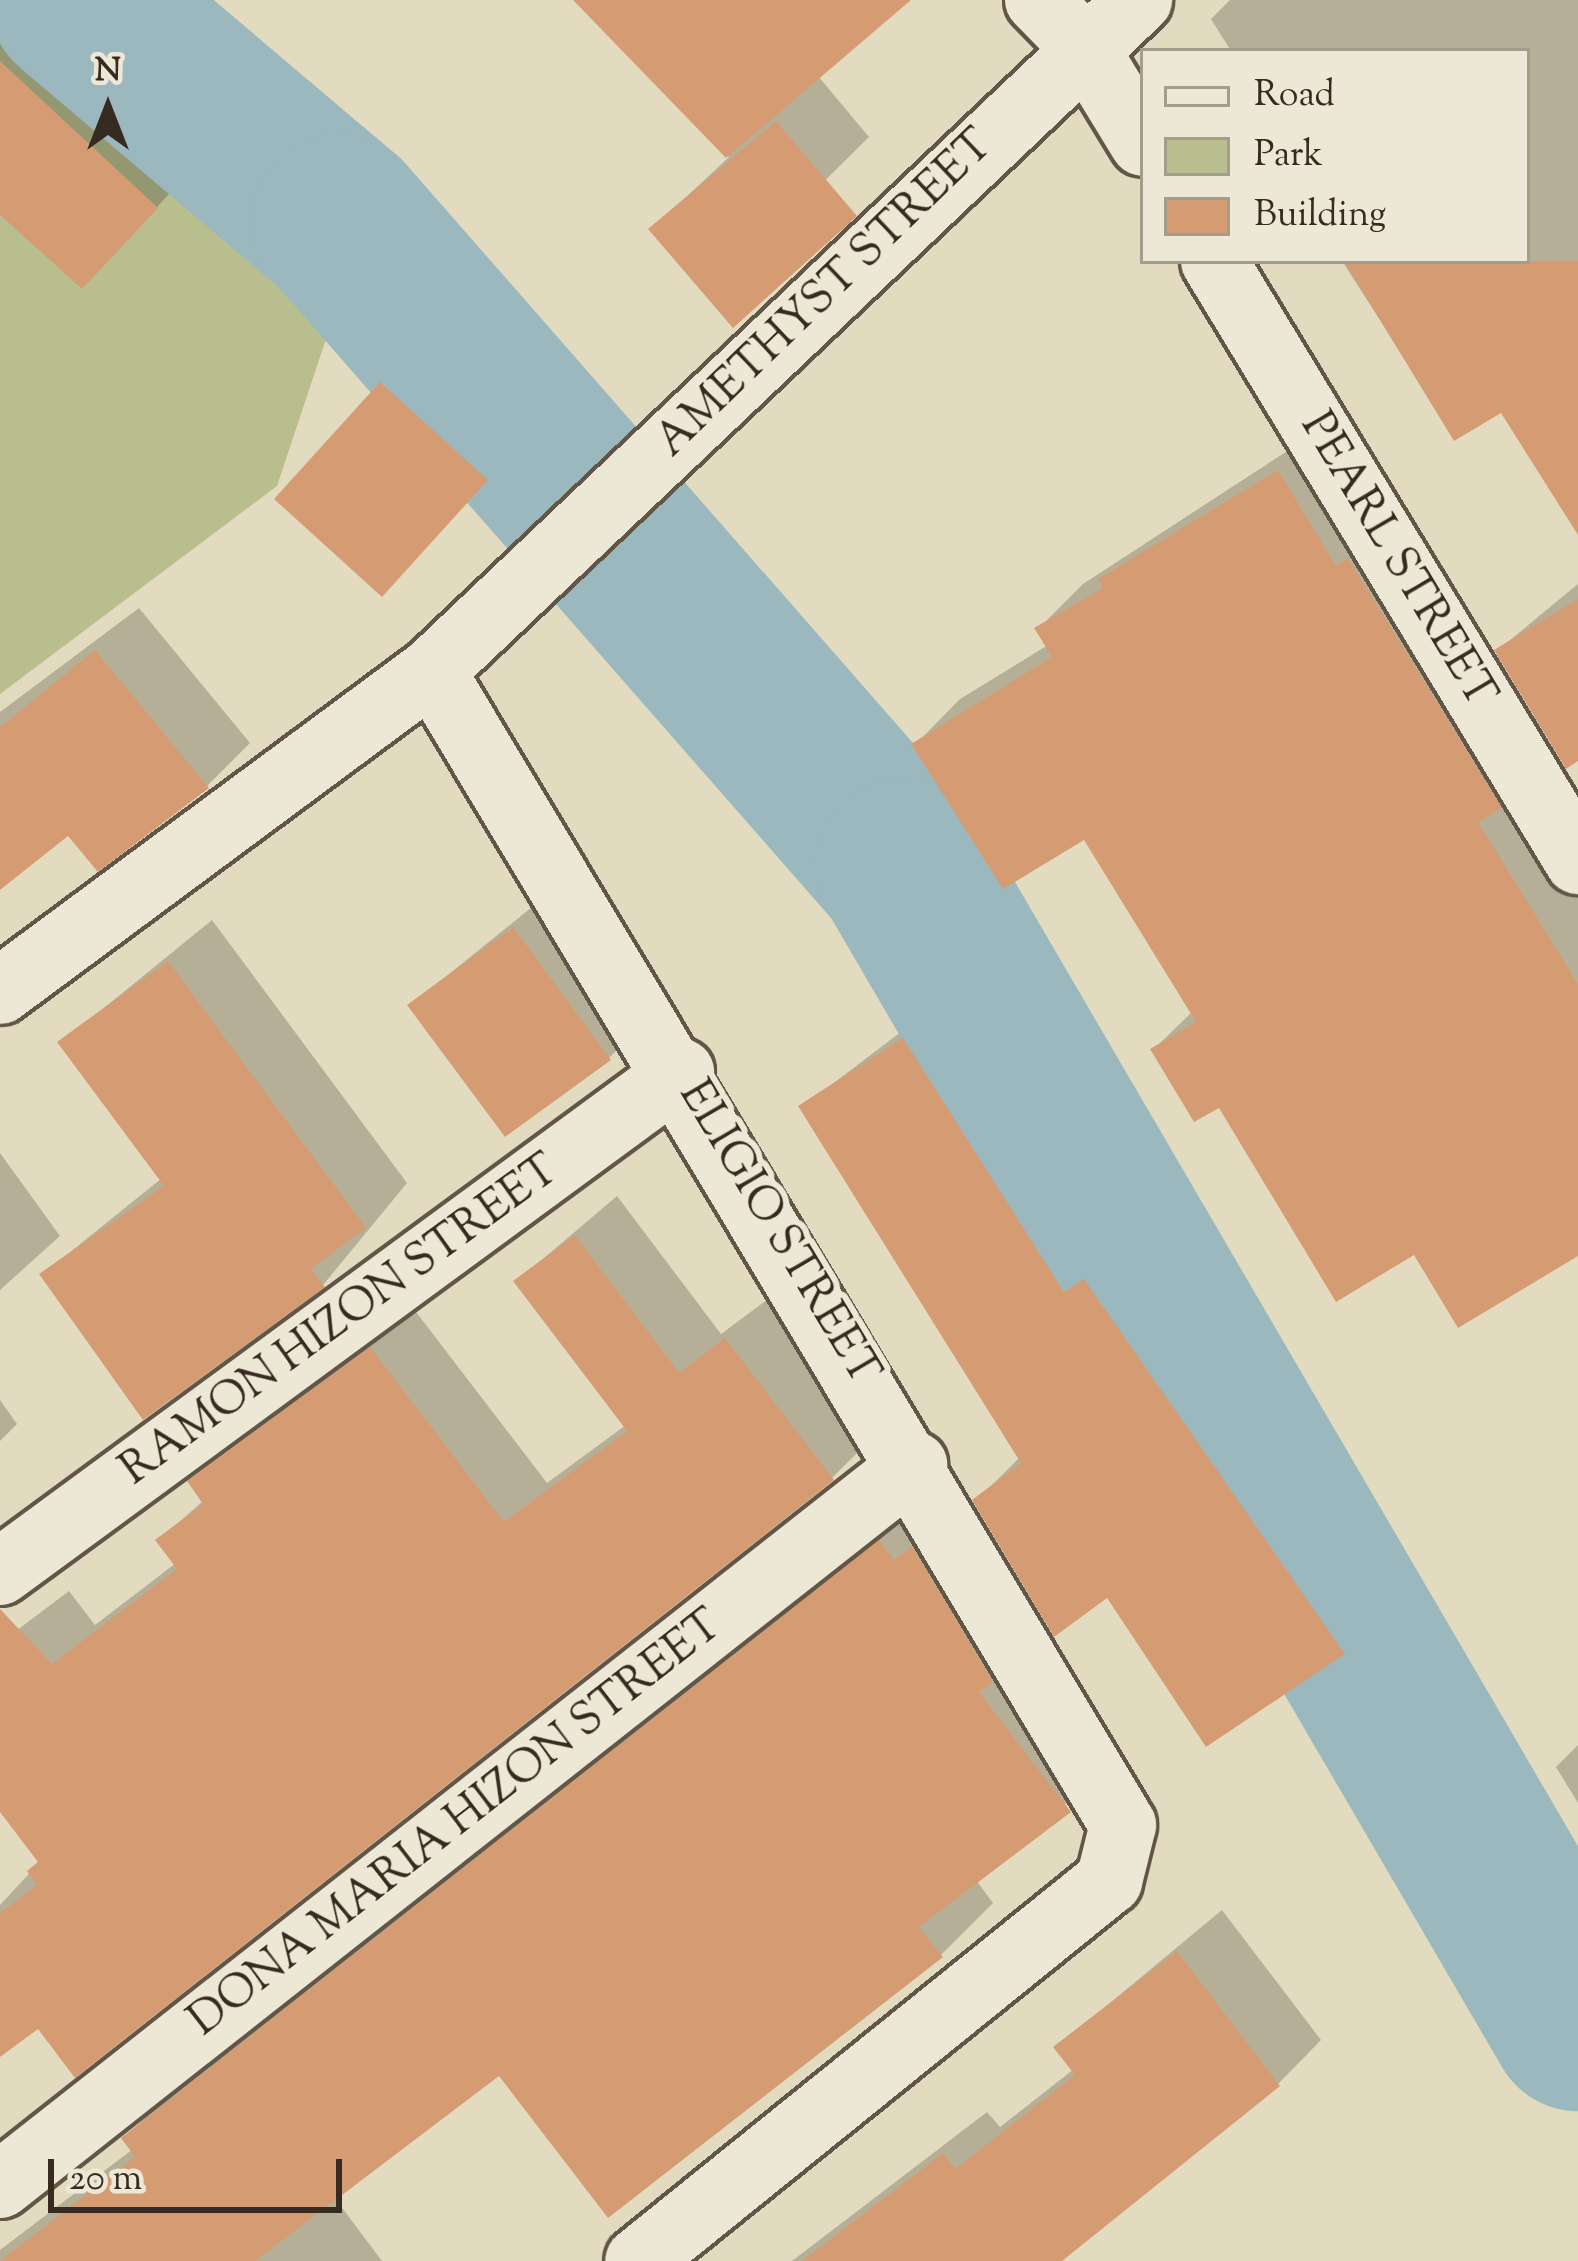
<!DOCTYPE html>
<html>
<head>
<meta charset="utf-8">
<style>
	body { margin:0 }
	#map { position:relative; width:1578px; height:2261px; overflow:hidden; background:#e3dbbf; font-family:"Sorts Mill Goudy",serif }
	div>[style] { position:absolute }
	[style*='--x'] { left:calc(var(--x)*1px); top:calc(var(--y)*1px); width:calc(var(--w)*1px); rotate:calc(var(--a)*1deg) }
	.green>* { inset:0; background:#b9be8e }
	.shadow>* { inset:0; background:#0003 }
	.river>* { height:177px; margin:-88.5px; padding:0 88.5px; transform-origin:88.5px; border-radius:88.5px; background:#9ab8bd }
	.building>* { inset:0; background:#d59c74 }
	.roads { filter:drop-shadow(3px 0 #625648) drop-shadow(-3px 0 #625648) drop-shadow(0 3px #625648) drop-shadow(0 -3px #625648) }
	.minor>* { height:66px; margin:-33px; padding:0 33px; transform-origin:33px; border-radius:33px; background:#ede8d5 }
	span { translate:-50% -50%; white-space:nowrap; text-align:center; line-height:1.15; -webkit-text-stroke:12px #ede8d5; paint-order:stroke }
	.street-label { font-size:45px; color:#372a20 }
	.legend { position:absolute; left:1140px; top:48px; width:390px; height:216px; box-sizing:border-box; background:#ede8d5; border:3px solid #a49c8d; margin:0; padding:15px 21px; list-style:none; font-size:36px; color:#372a20 }
	.legend li { display:flex; align-items:center; gap:24px; height:60px }
	.legend b { width:60px; border:3px solid #a49c8d }
	.north { position:absolute; left:48px; top:48px; width:120px; height:120px; -webkit-text-stroke:9px #ede8d5; paint-order:stroke; rotate:0deg; font-size:33px; font-weight:700; line-height:48px; text-align:center; color:#372a20 }
	.north::after { content:''; display:block; margin:auto; width:42px; height:54px; background:#372a20; clip-path:polygon(50% 0,100% 100%,50% 72%,0 100%) }
	.scale { position:absolute; left:48px; top:2159px; width:294px; height:54px; box-sizing:border-box; border:6px solid #372a20; border-top:0; padding-left:15px; font-size:36px; line-height:42px; white-space:nowrap; color:#372a20; -webkit-text-stroke:9px #ede8d5; paint-order:stroke }
</style>
</head>
<body>
<div id="map">
	<div class="green">
		<div style="clip-path:polygon(0 0,38px 0,348px 273px,277px 486px,0 694px)"></div>
	</div>
	<div class="shadow">
		<div style="clip-path:polygon(0 0,58px 0,80px 22px,60px 43px,194px 167px,120px 247px,0 203px)"></div>
		<div style="clip-path:polygon(577px 0,907px 0,818px 76px,869px 137px,709px 295px,652px 229px,729px 157px)"></div>
		<div style="clip-path:polygon(1230px 0,1578px 0,1578px 530px,1502px 409px,1455px 437px,1342px 261px,1527px 261px,1527px 51px,1231px 51px,1211px 19px)"></div>
		<div style="clip-path:polygon(425px 341px,529px 435px,381px 593px,382px 384px)"></div>
		<div style="clip-path:polygon(1324px 427px,1578px 867px,1578px 1252px,1415px 1250px,1220px 1103px,1154px 1049px,1193px 1011px,1085px 836px,915px 745px,960px 699px,1048px 645px,1038px 629px,1083px 584px)"></div>
		<div style="clip-path:polygon(1578px 584px,1578px 758px,1498px 650px)"></div>
		<div style="clip-path:polygon(139px 608px,250px 743px,207px 786px,68px 831px,0 889px,0 712px)"></div>
		<div style="clip-path:polygon(558px 886px,653px 1015px,609px 1058px,411px 1005px)"></div>
		<div style="clip-path:polygon(212px 920px,407px 1183px,323px 1285px,43px 1274px,162px 1178px,61px 1043px)"></div>
		<div style="clip-path:polygon(947px 997px,1108px 1251px,1128px 1238px,1386px 1608px,1343px 1652px,1108px 1594px,976px 1501px,1020px 1457px,802px 1107px)"></div>
		<div style="clip-path:polygon(0 1153px,60px 1236px,0 1290px)"></div>
		<div style="clip-path:polygon(617px 1196px,721px 1334px,768px 1299px,873px 1437px,832px 1478px,0 2043px,0 1905px,41px 1861px,0 1807px,0 1643px,69px 1591px,95px 1625px,176px 1563px,159px 1540px,204px 1500px,191px 1482px,413px 1308px,547px 1483px,626px 1425px,517px 1281px)"></div>
		<div style="clip-path:polygon(0 1400px,17px 1424px,0 1441px)"></div>
		<div style="clip-path:polygon(933px 1490px,948px 1510px,966px 1496px,1044px 1627px,1031px 1639px,1121px 1757px,976px 1880px,993px 1903px,941px 1955px,500px 2072px,334px 2197px,382px 2261px,0 2261px,0 2250px,133px 2149px,125px 2138px,177px 2085px)"></div>
		<div style="clip-path:polygon(1578px 1745px,1578px 1803px,1556px 1767px)"></div>
		<div style="clip-path:polygon(1222px 1910px,1321px 2040px,1278px 2084px,1032px 2261px,792px 2261px,987px 2112px,1000px 2127px,1074px 2069px,1057px 2047px)"></div>
	</div>
	<div class="river">
		<div style="--x:77;--y:0;--w:343;--a:40.3"></div>
		<div style="--x:339;--y:222;--w:856;--a:48.79"></div>
		<div style="--x:903;--y:866;--w:1339;--a:59.72"></div>
	</div>
	<div class="building">
		<div style="clip-path:polygon(573px 0,911px 0,726px 158px)"></div>
		<div style="clip-path:polygon(0 61px,158px 208px,82px 289px,0 215px)"></div>
		<div style="clip-path:polygon(776px 121px,857px 216px,733px 328px,648px 229px)"></div>
		<div style="clip-path:polygon(1344px 261px,1578px 261px,1578px 535px,1501px 413px,1454px 441px)"></div>
		<div style="clip-path:polygon(380px 382px,488px 480px,382px 597px,274px 499px)"></div>
		<div style="clip-path:polygon(1278px 470px,1336px 566px,1348px 558px,1502px 808px,1478px 822px,1578px 984px,1578px 1256px,1458px 1328px,1414px 1255px,1336px 1302px,1219px 1108px,1194px 1122px,1150px 1049px,1196px 1022px,1084px 840px,1003px 889px,911px 744px,1052px 657px,1034px 628px,1103px 588px,1098px 579px)"></div>
		<div style="clip-path:polygon(1578px 599px,1578px 761px,1566px 769px,1494px 650px)"></div>
		<div style="clip-path:polygon(95px 650px,209px 788px,98px 872px,68px 836px,0 890px,0 727px)"></div>
		<div style="clip-path:polygon(513px 927px,611px 1060px,505px 1137px,407px 1005px)"></div>
		<div style="clip-path:polygon(168px 961px,366px 1228px,311px 1269px,325px 1287px,143px 1420px,39px 1274px,164px 1186px,57px 1042px)"></div>
		<div style="clip-path:polygon(903px 1038px,1064px 1292px,1084px 1279px,1345px 1654px,1206px 1747px,1107px 1598px,1054px 1637px,972px 1500px,1021px 1463px,798px 1106px)"></div>
		<div style="clip-path:polygon(575px 1235px,679px 1373px,725px 1338px,834px 1480px,75px 2078px,38px 2029px,0 2057px,0 1913px,37px 1885px,27px 1871px,38px 1862px,0 1812px,0 1609px,52px 1664px,177px 1569px,155px 1540px,203px 1504px,187px 1481px,370px 1347px,504px 1522px,627px 1431px,513px 1281px)"></div>
		<div style="clip-path:polygon(879px 1540px,894px 1560px,912px 1546px,993px 1682px,979px 1692px,1071px 1812px,919px 1927px,943px 1957px,608px 2218px,499px 2076px,255px 2261px,0 2261px,135px 2157px,121px 2138px)"></div>
		<div style="clip-path:polygon(1177px 1951px,1280px 2086px,1062px 2261px,802px 2261px,943px 2153px,955px 2169px,1075px 2075px,1053px 2047px)"></div>
	</div>
	<div class="roads">
		<div class="minor">
			<div style="--x:1038;--y:0;--w:67;--a:45.6"></div>
			<div style="--x:1085;--y:48;--w:111;--a:58.6"></div>
			<div style="--x:1214;--y:261;--w:702;--a:58.76"></div>
			<div style="--x:432;--y:671;--w:1345;--a:59.09"></div>
			<div style="--x:1123;--y:1825;--w:58;--a:104"></div>
			<div style="--x:1109;--y:1881;--w:605;--a:141.1"></div>
			<div style="--x:0;--y:991;--w:538;--a:-36.53"></div>
			<div style="--x:432;--y:671;--w:975;--a:-43.5"></div>
			<div style="--x:0;--y:1572;--w:845;--a:-36.29"></div>
			<div style="--x:0;--y:2185;--w:1164;--a:-38.23"></div>
		</div>
	</div>
	<div class="street-label">
		<span style="left:826px;top:295px;rotate:-44deg">AMETHYST STREET</span>
		<span style="left:1396px;top:561px;rotate:59deg">PEARL STREET</span>
		<span style="left:777px;top:1234px;rotate:59deg">ELIGIO STREET</span>
		<span style="left:341px;top:1322px;rotate:-36deg">RAMON HIZON STREET</span>
		<span style="left:457px;top:1825px;rotate:-38deg">DONA MARIA HIZON STREET</span>
	</div>
	<ul class="legend">
	<li><b style="height:15px;background:#ede8d5"></b>Road</li>
	<li><b style="height:33px;background:#b9be8e"></b>Park</li>
	<li><b style="height:33px;background:#d59c74"></b>Building</li>
	</ul>
	<div class="north">N</div>
	<div class="scale">20 m</div>
</div>
</body>
</html>
